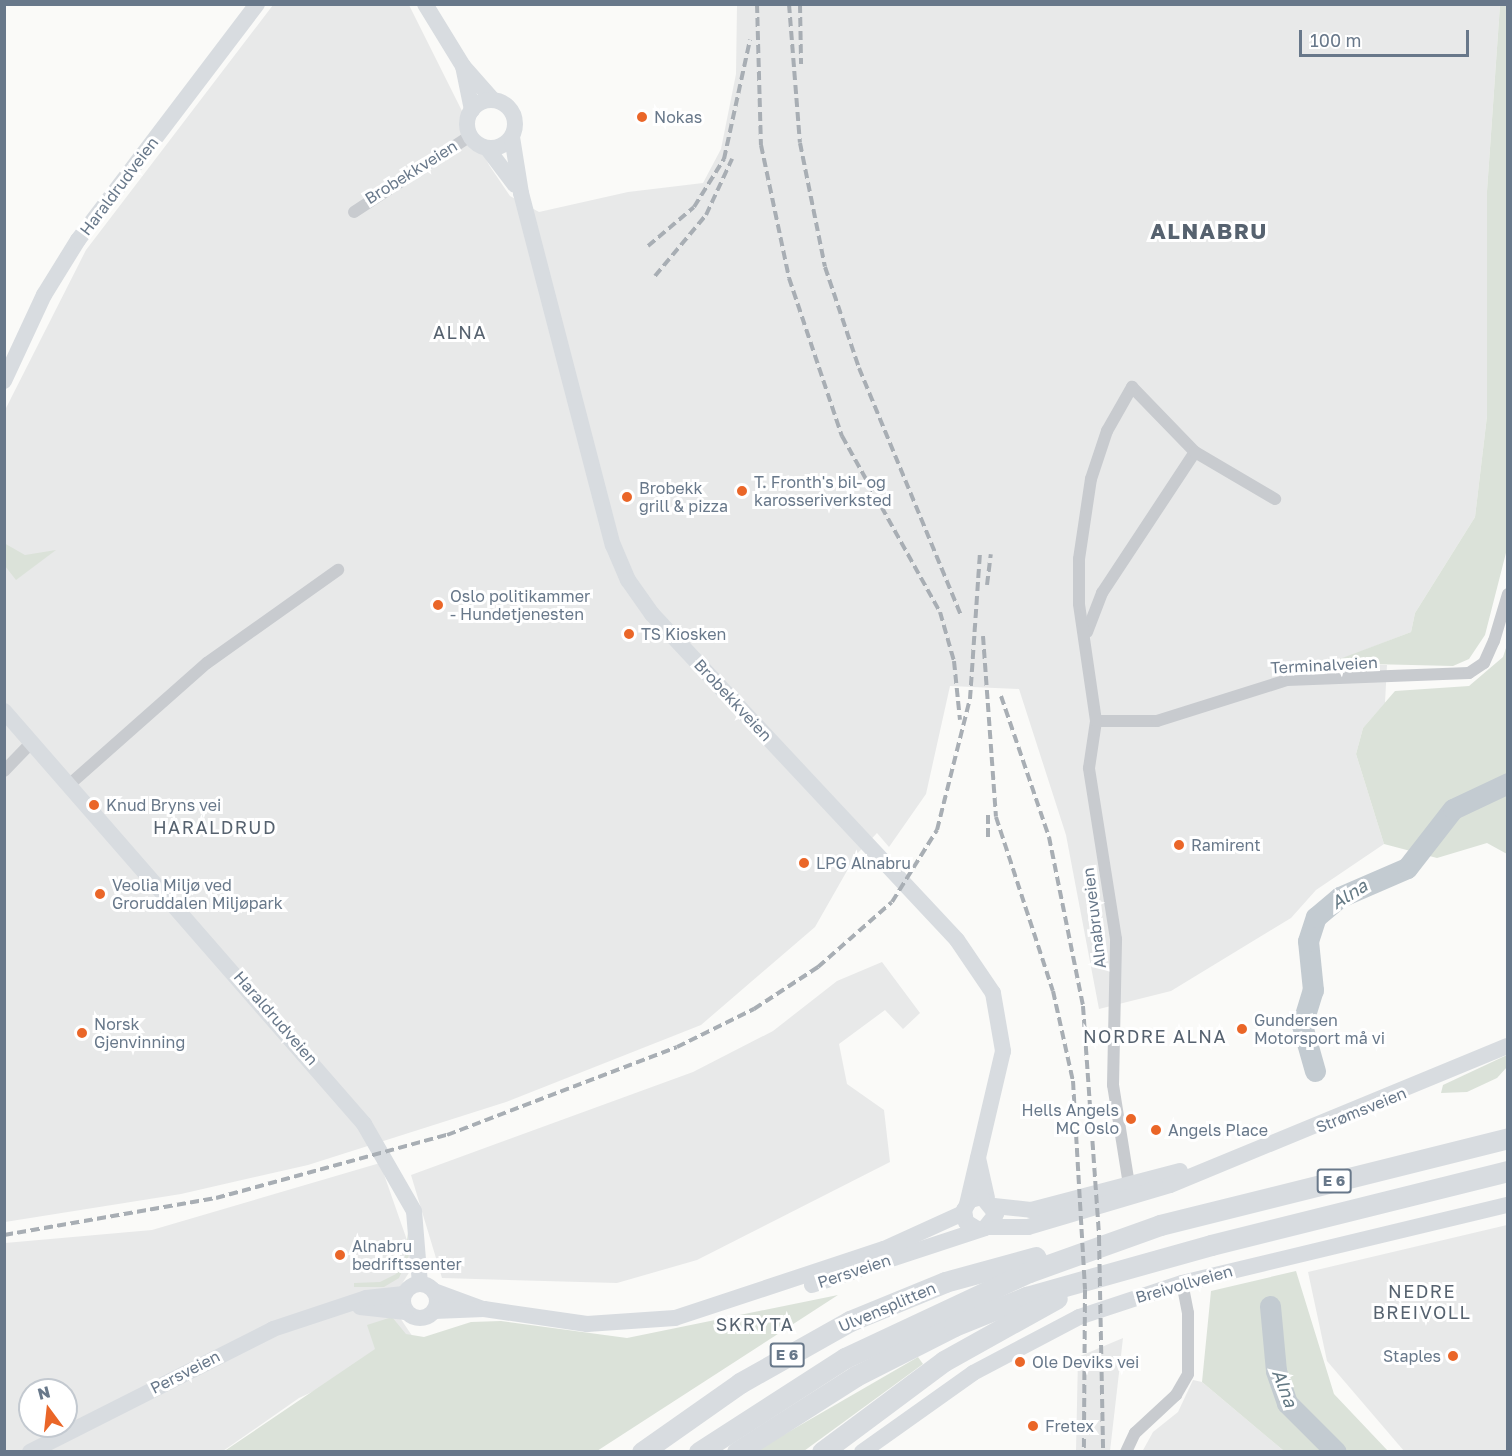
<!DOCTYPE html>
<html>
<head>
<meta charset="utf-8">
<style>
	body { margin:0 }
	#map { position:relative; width:1512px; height:1456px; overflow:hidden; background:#fafaf8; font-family:"Golos Text",sans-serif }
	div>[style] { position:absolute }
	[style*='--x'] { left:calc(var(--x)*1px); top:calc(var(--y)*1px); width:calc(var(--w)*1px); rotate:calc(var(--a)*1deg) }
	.built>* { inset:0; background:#e8e9e9 }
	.green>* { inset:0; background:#dbe2d9 }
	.river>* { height:21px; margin:-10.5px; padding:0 10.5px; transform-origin:10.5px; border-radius:10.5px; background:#c3cbd1 }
	.street>* { height:12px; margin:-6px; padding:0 6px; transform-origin:6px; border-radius:6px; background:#c8cbcf }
	.secondary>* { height:16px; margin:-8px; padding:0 8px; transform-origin:8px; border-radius:8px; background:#d8dce0 }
	.secondary>.ring { margin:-8px; padding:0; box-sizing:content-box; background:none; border:16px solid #d8dce0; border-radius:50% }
	.highway>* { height:21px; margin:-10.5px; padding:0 10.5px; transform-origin:10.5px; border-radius:10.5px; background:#d8dce0 }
	.rail>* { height:4px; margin-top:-2px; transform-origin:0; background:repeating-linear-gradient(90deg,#a8aeb4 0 9px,transparent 0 13.5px) }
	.dots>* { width:16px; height:16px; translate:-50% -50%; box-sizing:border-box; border:3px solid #fff; border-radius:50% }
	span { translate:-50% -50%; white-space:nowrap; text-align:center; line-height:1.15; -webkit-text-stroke:6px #fff; paint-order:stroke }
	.shield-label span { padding:2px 4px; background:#fff; border:2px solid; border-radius:4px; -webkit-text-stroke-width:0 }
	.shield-label { font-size:15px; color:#68788a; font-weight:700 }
	.poi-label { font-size:16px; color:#68788a }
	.left { translate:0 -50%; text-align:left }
	.right { translate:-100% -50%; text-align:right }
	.street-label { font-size:16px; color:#68788a }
	.neighbourhood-label { font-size:18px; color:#56626f; letter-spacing:1.5px }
	.water-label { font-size:18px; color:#647984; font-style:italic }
	.district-label { font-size:22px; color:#56626f; font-weight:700; letter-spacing:1.5px }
	.frame { position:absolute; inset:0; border:6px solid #68788a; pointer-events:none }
	.north { position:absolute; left:18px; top:1378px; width:60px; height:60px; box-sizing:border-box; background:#fff; border:2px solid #c3c9d0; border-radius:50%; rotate:345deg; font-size:16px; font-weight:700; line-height:24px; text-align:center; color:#68788a }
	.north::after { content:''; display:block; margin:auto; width:21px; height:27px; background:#ea6628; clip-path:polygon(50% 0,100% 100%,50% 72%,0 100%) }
	.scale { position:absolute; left:1299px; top:30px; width:170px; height:27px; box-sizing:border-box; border:3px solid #68788a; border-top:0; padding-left:8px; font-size:18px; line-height:21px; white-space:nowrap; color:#68788a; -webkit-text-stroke:4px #fff; paint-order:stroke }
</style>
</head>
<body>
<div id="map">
	<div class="built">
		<div style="clip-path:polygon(273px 5px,409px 5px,489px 165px,510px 196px,539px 212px,628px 192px,703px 183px,721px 149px,736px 74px,737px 5px,1500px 5px,1487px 191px,1487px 416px,1475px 517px,1415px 613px,1411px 632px,1331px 663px,1387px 665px,1385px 703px,1363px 728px,1356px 754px,1384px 844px,1316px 890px,1291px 918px,1171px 991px,1099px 1009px,1066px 835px,1019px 689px,950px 686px,926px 794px,889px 847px,877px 833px,856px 855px,815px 927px,701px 1025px,506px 1102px,308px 1165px,181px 1194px,5px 1222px,4px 412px,86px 250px)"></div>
		<div style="clip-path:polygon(882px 962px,920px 1013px,903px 1029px,885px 1010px,839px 1044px,847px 1084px,884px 1110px,890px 1162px,697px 1260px,617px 1283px,442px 1278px,411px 1175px,693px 1072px,773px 1031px,837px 981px)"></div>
		<div style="clip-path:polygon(evenodd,380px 1163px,415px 1263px,390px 1303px,417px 1343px,299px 1398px,223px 1451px,5px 1452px,5px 1243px,152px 1230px,380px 1163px,30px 1390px,66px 1390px,66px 1426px,30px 1426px,30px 1390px)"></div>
		<div style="clip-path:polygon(1507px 1225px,1507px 1451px,1404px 1451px,1327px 1361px,1308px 1272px)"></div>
		<div style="clip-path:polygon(1123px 1338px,1110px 1451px,1076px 1451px,1078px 1357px)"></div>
		<div style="clip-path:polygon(1193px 1380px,1202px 1382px,1284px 1451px,1142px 1452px,1153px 1432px,1178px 1412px)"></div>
	</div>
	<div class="green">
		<div style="clip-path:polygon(1500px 5px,1507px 5px,1508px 545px,1485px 635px,1469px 659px,1453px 666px,1329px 663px,1411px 632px,1415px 613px,1475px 517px,1487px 416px,1487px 191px)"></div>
		<div style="clip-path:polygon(4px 543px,25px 555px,56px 550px,16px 580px,5px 566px)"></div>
		<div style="clip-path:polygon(1507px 645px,1507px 854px,1487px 843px,1437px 858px,1384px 844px,1356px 754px,1363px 728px,1395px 691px,1469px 686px,1503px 657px)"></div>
		<div style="clip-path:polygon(1507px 1055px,1507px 1067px,1497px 1078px,1467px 1092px,1441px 1093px,1443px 1085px)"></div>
		<div style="clip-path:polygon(408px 1233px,409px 1255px,399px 1278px,384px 1287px,354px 1287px,354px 1283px,380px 1282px,396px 1274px,404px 1264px)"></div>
		<div style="clip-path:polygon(1296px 1271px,1334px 1394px,1388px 1451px,1284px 1451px,1202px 1382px,1211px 1291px)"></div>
		<div style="clip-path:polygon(838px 1295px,597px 1451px,223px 1452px,375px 1349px,367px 1325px,392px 1317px,406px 1334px,424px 1337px,471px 1322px,501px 1321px,627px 1338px)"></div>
		<div style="clip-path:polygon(918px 1357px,923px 1364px,804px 1451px,754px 1452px)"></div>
	</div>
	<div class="river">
		<div style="--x:1315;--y:1071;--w:48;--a:-105.8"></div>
		<div style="--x:1302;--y:1025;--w:37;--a:-73"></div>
		<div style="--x:1313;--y:990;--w:49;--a:-95.8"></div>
		<div style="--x:1308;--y:941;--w:25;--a:-72"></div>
		<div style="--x:1316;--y:917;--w:31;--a:-40"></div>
		<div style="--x:1340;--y:897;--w:73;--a:-23.4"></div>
		<div style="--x:1407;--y:868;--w:75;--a:-52.1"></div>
		<div style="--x:1453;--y:809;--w:61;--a:-25.3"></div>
		<div style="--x:1270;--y:1306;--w:65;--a:84.7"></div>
		<div style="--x:1276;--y:1371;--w:34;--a:71"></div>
		<div style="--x:1287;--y:1403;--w:69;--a:45"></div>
	</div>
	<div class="street">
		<div style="--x:354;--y:212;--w:139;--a:-33.2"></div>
		<div style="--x:1087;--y:632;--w:42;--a:-69"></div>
		<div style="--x:1102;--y:593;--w:169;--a:-56.6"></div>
		<div style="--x:1096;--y:721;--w:61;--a:0"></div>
		<div style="--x:1157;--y:721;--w:136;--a:-17.5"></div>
		<div style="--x:1287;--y:680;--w:182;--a:-2.2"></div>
		<div style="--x:1469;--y:673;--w:18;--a:-34"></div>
		<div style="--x:1484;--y:663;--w:24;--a:-66"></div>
		<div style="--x:1494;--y:641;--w:49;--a:-73.4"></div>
		<div style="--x:4;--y:771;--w:40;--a:-46"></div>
		<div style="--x:70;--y:784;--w:183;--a:-41.5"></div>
		<div style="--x:207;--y:663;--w:161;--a:-35.4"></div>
		<div style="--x:1130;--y:1191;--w:107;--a:-99.1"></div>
		<div style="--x:1113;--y:1085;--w:146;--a:-88.8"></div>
		<div style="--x:1116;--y:939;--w:173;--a:-99"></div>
		<div style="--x:1089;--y:768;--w:48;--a:-81.5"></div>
		<div style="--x:1096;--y:721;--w:118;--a:-98.3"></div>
		<div style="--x:1079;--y:604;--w:45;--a:-90"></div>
		<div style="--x:1079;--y:559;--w:81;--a:-81.5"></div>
		<div style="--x:1091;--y:479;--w:51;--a:-71.6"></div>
		<div style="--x:1107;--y:431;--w:51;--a:-60.4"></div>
		<div style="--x:1132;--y:387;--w:91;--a:45.9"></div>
		<div style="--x:1195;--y:452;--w:93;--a:30.4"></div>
		<div style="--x:1126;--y:1452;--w:21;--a:-65"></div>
		<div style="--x:1135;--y:1433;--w:56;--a:-42.8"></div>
		<div style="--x:1176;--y:1395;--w:24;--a:-60"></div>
		<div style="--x:1188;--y:1374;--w:61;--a:-90"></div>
		<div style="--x:1188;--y:1313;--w:31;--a:-101"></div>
	</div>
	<div class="secondary">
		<div style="--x:425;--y:4;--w:73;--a:58.5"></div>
		<div style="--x:463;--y:66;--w:45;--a:48.6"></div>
		<div style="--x:463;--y:66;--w:45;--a:78.4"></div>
		<div class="ring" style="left:467px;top:100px;width:32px;height:32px"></div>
		<div style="--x:512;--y:137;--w:57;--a:80.9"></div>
		<div style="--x:521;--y:193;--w:364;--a:75.4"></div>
		<div style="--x:613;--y:545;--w:38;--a:67"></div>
		<div style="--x:628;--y:580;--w:42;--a:54.8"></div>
		<div style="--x:652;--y:614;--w:446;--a:46.9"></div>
		<div style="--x:957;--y:940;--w:64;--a:55.8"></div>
		<div style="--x:993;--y:993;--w:59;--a:80.2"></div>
		<div style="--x:1003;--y:1051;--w:157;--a:103.2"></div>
		<div style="--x:487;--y:148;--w:46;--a:52.9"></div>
		<div style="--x:4;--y:381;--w:95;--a:-65.1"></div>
		<div style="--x:44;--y:295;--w:65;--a:-58.3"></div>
		<div style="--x:78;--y:240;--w:296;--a:-52.8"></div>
		<div style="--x:4;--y:711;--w:548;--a:48.92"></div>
		<div style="--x:364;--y:1124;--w:100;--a:60.1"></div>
		<div style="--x:414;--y:1211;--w:73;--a:85.3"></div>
		<div style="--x:978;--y:1158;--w:41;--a:77.3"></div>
		<div style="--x:994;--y:1206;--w:37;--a:6"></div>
		<div style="--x:1031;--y:1210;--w:154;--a:-14.7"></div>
		<div style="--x:989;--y:1227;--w:39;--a:0"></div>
		<div style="--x:1028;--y:1227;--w:148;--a:-16.5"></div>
		<div style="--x:1170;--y:1185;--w:365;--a:-22.4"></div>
		<div class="ring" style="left:403px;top:1284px;width:18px;height:18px"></div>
		<div style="--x:812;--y:1285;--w:182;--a:-18.2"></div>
		<div style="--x:985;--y:1228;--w:18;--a:-52"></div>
		<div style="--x:996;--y:1214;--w:22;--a:-129"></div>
		<div style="--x:982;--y:1197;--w:12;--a:166"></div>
		<div style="--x:970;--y:1200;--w:12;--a:121"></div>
		<div style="--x:964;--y:1210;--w:12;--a:81"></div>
		<div style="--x:966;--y:1222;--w:13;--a:32"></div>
		<div style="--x:434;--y:1291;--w:52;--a:20.2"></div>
		<div style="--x:360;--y:1307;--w:46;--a:6.2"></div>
		<div style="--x:434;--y:1311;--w:50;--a:-2.3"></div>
		<div style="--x:484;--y:1309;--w:104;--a:8.3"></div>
		<div style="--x:587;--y:1324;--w:88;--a:-3.9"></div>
		<div style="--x:675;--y:1318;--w:220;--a:-18.3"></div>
		<div style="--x:884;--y:1249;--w:87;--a:-24.5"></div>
		<div style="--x:30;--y:1452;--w:272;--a:-26.8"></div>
		<div style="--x:273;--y:1329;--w:98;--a:-18.4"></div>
		<div style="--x:366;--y:1298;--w:38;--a:-6"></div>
		<div style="--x:862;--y:1452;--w:136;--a:-35.4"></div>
		<div style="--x:973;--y:1373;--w:120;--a:-27.8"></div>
		<div style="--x:1079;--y:1317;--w:108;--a:-18.3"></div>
		<div style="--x:1182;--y:1283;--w:335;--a:-13.5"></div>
	</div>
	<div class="highway">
		<div style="--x:642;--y:1452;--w:120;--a:-35.1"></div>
		<div style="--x:740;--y:1383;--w:126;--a:-29.4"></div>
		<div style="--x:850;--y:1321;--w:103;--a:-22.3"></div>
		<div style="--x:945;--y:1282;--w:94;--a:-15.4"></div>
		<div style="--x:699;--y:1452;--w:174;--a:-32.8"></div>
		<div style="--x:845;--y:1358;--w:203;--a:-25.1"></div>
		<div style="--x:1029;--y:1272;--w:139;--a:-19.7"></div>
		<div style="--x:1160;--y:1225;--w:359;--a:-14"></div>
		<div style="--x:737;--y:1452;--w:141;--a:-32.6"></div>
		<div style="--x:856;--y:1376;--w:110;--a:-27"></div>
		<div style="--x:954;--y:1326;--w:78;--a:-21.9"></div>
		<div style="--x:1026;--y:1297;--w:192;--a:-15.7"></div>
		<div style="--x:1211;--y:1245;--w:306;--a:-14"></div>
		<div style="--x:822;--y:1452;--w:152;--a:-36.7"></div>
		<div style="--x:944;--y:1361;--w:129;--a:-29.1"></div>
	</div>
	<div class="rail">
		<div style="--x:757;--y:4;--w:141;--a:88.4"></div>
		<div style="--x:761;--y:145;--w:136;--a:78.1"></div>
		<div style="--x:789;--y:278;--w:167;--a:71.5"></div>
		<div style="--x:842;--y:436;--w:201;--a:60.9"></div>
		<div style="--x:940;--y:612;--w:51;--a:74.1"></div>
		<div style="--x:954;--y:661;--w:59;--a:84.2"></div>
		<div style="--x:789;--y:4;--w:139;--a:85.5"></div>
		<div style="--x:800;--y:143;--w:126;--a:78.6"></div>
		<div style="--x:825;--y:267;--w:107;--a:71.4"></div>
		<div style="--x:859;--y:368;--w:268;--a:67.6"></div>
		<div style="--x:800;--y:4;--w:60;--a:89"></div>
		<div style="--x:648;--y:246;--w:60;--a:-40.3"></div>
		<div style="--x:694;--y:207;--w:57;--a:-58"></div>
		<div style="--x:724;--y:159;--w:122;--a:-77.7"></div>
		<div style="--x:655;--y:276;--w:80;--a:-50.1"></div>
		<div style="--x:706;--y:215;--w:62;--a:-65.1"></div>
		<div style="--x:987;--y:585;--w:31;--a:-83"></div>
		<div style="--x:983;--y:636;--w:181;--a:85.9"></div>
		<div style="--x:996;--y:817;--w:183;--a:71.9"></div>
		<div style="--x:1053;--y:991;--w:92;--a:77.5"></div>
		<div style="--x:1073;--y:1081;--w:209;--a:86.7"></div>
		<div style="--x:1085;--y:1290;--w:162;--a:90.4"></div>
		<div style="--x:1001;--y:696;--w:149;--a:71.2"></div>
		<div style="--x:1049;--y:837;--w:172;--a:78.6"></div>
		<div style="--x:1083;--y:1006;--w:232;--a:86"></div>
		<div style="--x:1099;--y:1237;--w:215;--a:88.9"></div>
		<div style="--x:988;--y:837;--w:27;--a:-90"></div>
		<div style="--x:4;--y:1235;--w:215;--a:-9.9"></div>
		<div style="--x:216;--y:1198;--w:239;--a:-15.3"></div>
		<div style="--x:447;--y:1135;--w:246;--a:-20.9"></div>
		<div style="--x:677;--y:1047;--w:86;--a:-26.3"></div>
		<div style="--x:754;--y:1009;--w:77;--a:-33.3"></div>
		<div style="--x:818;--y:967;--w:98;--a:-41.3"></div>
		<div style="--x:892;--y:902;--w:85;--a:-58"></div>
		<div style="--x:937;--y:830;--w:135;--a:-75.9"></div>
		<div style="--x:970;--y:699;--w:145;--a:-86.1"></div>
	</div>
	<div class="dots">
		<div style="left:642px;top:117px;background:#ea6628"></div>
		<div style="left:742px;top:491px;background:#ea6628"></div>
		<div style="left:627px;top:497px;background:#ea6628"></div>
		<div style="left:438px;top:605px;background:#ea6628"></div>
		<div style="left:629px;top:634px;background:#ea6628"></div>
		<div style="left:94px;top:805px;background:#ea6628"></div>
		<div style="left:1179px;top:845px;background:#ea6628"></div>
		<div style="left:804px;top:863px;background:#ea6628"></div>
		<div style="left:100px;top:894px;background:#ea6628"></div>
		<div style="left:1242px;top:1029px;background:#ea6628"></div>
		<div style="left:82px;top:1033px;background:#ea6628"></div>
		<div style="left:1131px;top:1119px;background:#ea6628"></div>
		<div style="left:1156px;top:1130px;background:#ea6628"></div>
		<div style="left:340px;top:1255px;background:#ea6628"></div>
		<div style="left:1453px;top:1356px;background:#ea6628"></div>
		<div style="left:1020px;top:1362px;background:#ea6628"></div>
		<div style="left:1033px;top:1426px;background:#ea6628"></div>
	</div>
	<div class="shield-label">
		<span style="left:1334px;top:1181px">E 6</span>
		<span style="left:787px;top:1355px">E 6</span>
	</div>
	<div class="poi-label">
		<span class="left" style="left:654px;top:117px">Nokas</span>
		<span class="left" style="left:754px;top:491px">T. Fronth's bil- og<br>karosseriverksted</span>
		<span class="left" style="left:639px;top:497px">Brobekk<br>grill &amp; pizza</span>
		<span class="left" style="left:450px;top:605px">Oslo politikammer<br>- Hundetjenesten</span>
		<span class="left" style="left:641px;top:634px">TS Kiosken</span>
		<span class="left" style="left:106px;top:805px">Knud Bryns vei</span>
		<span class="left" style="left:1191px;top:845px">Ramirent</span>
		<span class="left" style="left:816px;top:863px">LPG Alnabru</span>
		<span class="left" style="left:112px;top:894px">Veolia Miljø ved<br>Groruddalen Miljøpark</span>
		<span class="left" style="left:1254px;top:1029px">Gundersen<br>Motorsport må vi</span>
		<span class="left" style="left:94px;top:1033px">Norsk<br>Gjenvinning</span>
		<span class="right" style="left:1119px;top:1119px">Hells Angels<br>MC Oslo</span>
		<span class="left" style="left:1168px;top:1130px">Angels Place</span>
		<span class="left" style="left:352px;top:1255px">Alnabru<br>bedriftssenter</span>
		<span class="right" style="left:1441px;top:1356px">Staples</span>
		<span class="left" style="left:1032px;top:1362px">Ole Deviks vei</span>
		<span class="left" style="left:1045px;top:1426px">Fretex</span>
	</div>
	<div class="street-label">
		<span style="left:411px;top:172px;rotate:-32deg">Brobekkveien</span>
		<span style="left:119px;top:186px;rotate:-53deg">Haraldrudveien</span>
		<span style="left:1324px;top:665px;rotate:-3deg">Terminalveien</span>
		<span style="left:733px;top:700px;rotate:47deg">Brobekkveien</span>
		<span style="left:1094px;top:918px;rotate:-97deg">Alnabruveien</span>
		<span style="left:276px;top:1018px;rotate:49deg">Haraldrudveien</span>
		<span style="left:1361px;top:1110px;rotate:-22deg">Strømsveien</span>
		<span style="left:854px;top:1271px;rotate:-18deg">Persveien</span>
		<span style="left:1184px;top:1284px;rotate:-16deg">Breivollveien</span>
		<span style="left:887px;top:1307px;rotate:-23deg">Ulvensplitten</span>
		<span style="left:185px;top:1372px;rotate:-27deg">Persveien</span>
	</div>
	<div class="neighbourhood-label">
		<span style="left:460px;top:332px">ALNA</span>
		<span style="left:215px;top:827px">HARALDRUD</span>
		<span style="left:1155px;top:1036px">NORDRE ALNA</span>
		<span style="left:1422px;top:1302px">NEDRE<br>BREIVOLL</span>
		<span style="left:755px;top:1324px">SKRYTA</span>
	</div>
	<div class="water-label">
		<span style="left:1349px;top:894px;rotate:-32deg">Alna</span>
		<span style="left:1285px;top:1388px;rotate:69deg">Alna</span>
	</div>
	<div class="district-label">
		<span style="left:1209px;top:231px">ALNABRU</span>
	</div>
	<div class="frame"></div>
	<div class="north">N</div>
	<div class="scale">100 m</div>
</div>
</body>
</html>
